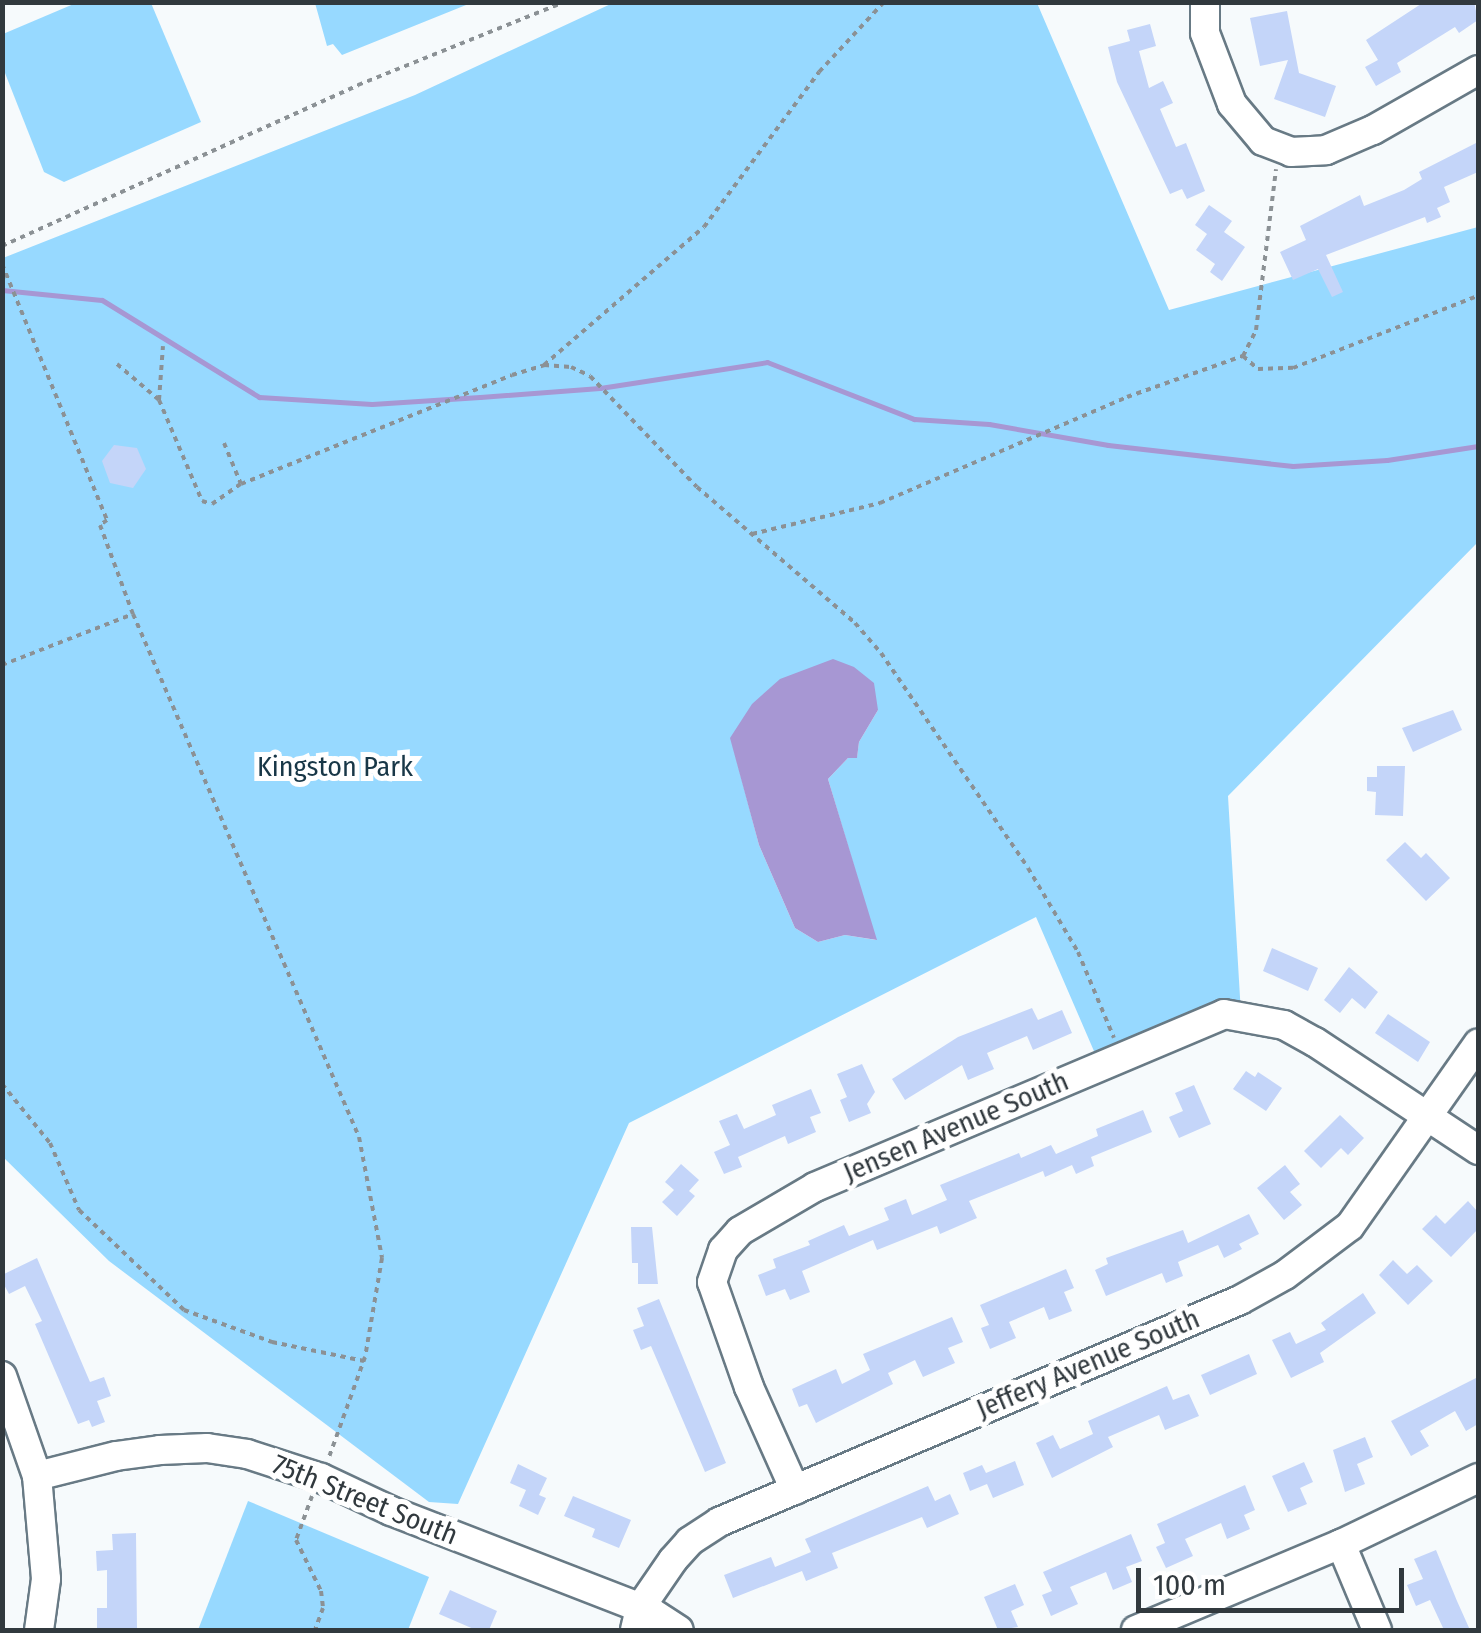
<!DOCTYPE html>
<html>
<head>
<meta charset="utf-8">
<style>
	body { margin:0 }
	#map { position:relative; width:1481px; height:1633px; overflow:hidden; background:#f6fafc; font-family:"Fira Sans Condensed",sans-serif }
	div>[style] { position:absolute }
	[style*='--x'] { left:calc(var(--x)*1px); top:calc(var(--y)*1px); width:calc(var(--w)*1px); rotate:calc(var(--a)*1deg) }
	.green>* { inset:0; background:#97d9ff }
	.water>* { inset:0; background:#a797d3 }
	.stream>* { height:5px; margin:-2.5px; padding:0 2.5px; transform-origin:2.5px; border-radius:2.5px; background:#a797d3 }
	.building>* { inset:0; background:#c4d5f9 }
	.path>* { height:4px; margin-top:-2px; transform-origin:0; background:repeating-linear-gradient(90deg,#8b9195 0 5px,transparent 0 10px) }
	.roads { filter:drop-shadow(2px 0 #687a85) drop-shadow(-2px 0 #687a85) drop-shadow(0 2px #687a85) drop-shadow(0 -2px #687a85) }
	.minor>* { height:28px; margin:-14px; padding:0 14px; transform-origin:14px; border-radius:14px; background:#fff }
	span { translate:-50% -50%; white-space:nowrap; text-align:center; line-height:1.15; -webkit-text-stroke:10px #fff; paint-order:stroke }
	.park-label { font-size:28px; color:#183747 }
	.street-label { font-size:28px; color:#31393e }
	.frame { position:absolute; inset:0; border:5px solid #31393e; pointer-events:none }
	.scale { position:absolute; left:1136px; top:1568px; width:268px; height:45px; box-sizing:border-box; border:5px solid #31393e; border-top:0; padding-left:12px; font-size:30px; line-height:35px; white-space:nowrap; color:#31393e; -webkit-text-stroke:8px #fff; paint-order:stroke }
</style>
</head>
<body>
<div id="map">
	<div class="green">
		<div style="clip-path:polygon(evenodd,615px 2px,1037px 3px,1169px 310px,1478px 227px,1478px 542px,1228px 796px,1241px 1014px,1100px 1065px,1036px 917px,629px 1123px,458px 1504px,429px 1502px,109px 1261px,3px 1157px,3px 258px,415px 95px,615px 2px,878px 710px,859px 742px,857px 757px,848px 758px,828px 779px,876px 940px,845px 935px,818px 942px,795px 928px,759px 845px,731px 739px,878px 710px)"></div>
		<div style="clip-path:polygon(76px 3px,151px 3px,201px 122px,64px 182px,44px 172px,3px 68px,3px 34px)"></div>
		<div style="clip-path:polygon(315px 3px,315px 2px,471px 3px,342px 55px,333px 44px,327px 46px)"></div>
		<div style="clip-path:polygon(248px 1501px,429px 1577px,408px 1630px,198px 1630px)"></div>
	</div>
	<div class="water">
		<div style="clip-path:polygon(833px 659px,854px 667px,874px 683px,878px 710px,859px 742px,857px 758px,848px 758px,828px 779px,877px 940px,845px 935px,818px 942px,795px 928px,759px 845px,730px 738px,752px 704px,780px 679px)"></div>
	</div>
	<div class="stream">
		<div style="--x:2;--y:290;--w:100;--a:5.7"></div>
		<div style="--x:102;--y:300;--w:185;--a:31.7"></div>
		<div style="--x:259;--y:397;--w:113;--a:3.5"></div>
		<div style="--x:372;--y:404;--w:108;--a:-3.7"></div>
		<div style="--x:480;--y:397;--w:120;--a:-4.3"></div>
		<div style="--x:600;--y:388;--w:169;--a:-8.8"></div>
		<div style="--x:767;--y:362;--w:158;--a:21.2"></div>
		<div style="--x:914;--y:419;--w:75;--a:3.8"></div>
		<div style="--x:989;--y:424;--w:121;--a:10"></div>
		<div style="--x:1108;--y:445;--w:186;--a:6.5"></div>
		<div style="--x:1293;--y:466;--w:94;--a:-3.7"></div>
		<div style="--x:1387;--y:460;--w:92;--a:-8.7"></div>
	</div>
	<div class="building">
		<div style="clip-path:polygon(1424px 2px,1474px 2px,1478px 20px,1459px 33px,1455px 27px,1397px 63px,1401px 72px,1376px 86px,1365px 67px,1378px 60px,1366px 40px)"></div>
		<div style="clip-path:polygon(1287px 11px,1299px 73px,1336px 86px,1325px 117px,1274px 99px,1288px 60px,1260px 66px,1250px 18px)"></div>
		<div style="clip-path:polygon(1150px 24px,1156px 46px,1139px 51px,1149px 88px,1163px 81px,1173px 103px,1160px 109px,1176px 147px,1186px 143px,1205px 191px,1187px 199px,1182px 189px,1170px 194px,1117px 82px,1108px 47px,1130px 41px,1127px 30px)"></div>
		<div style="clip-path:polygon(1478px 142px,1478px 172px,1444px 187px,1450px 202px,1437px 208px,1441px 217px,1427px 223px,1425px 217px,1326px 255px,1343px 292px,1332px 297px,1318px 269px,1293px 280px,1280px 252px,1306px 240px,1300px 226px,1360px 195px,1364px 206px,1404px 190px,1422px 179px,1419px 172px)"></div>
		<div style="clip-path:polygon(1209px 205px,1232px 221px,1224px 232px,1245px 247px,1222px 281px,1210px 272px,1215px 264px,1196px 250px,1207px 234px,1195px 225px)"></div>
		<div style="clip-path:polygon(114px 445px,137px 448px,146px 469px,133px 488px,110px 483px,102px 461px)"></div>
		<div style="clip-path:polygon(1453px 710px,1462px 730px,1413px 752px,1402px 728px)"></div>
		<div style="clip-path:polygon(1377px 766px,1405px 766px,1403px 816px,1375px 815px,1376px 792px,1367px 791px,1367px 777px,1377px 777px)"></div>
		<div style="clip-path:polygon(1405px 842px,1421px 858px,1426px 853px,1450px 878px,1426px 901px,1386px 860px)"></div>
		<div style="clip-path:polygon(1272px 948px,1318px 968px,1308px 991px,1263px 971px)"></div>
		<div style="clip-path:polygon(1349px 967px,1378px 992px,1365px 1009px,1352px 998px,1340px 1013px,1324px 1000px)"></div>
		<div style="clip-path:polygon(1032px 1008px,1038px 1020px,1062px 1010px,1072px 1033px,1033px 1050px,1027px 1036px,987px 1053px,994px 1069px,968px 1080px,962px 1065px,905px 1100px,892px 1079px,958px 1037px)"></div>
		<div style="clip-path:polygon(1388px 1014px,1430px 1042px,1418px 1062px,1375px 1033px)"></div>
		<div style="clip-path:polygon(862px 1064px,875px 1092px,867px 1104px,871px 1113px,849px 1122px,840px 1100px,847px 1097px,837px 1074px)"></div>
		<div style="clip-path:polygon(1246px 1071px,1255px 1077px,1258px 1072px,1282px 1088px,1266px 1111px,1233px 1089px)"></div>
		<div style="clip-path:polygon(1194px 1085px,1211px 1124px,1179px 1138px,1169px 1117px,1183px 1111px,1175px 1093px)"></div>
		<div style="clip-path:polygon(811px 1089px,821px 1113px,810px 1117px,816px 1132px,788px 1144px,785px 1136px,738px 1157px,742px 1167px,724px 1174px,714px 1152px,730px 1145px,719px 1121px,737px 1114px,744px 1129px,776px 1115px,772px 1105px)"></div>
		<div style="clip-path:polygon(1143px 1110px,1152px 1132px,1091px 1157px,1094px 1166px,1076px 1174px,1072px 1165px,1045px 1177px,1043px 1171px,969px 1201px,977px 1218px,940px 1234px,937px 1226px,877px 1250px,873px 1240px,802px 1271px,810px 1292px,790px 1300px,785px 1289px,766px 1296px,758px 1275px,776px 1268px,773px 1259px,810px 1245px,808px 1241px,844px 1225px,849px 1236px,889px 1220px,884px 1208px,906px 1199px,912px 1215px,947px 1200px,940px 1185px,1019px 1153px,1021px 1158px,1051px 1145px,1056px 1154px,1098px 1136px,1096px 1129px)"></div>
		<div style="clip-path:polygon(1340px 1115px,1364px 1138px,1348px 1155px,1341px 1148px,1321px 1168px,1304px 1151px)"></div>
		<div style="clip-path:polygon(681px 1164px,699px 1180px,689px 1191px,695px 1196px,677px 1216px,662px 1202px,674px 1190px,665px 1182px)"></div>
		<div style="clip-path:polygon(1285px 1165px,1300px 1184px,1290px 1192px,1302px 1205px,1284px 1220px,1257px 1188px)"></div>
		<div style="clip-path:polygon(1468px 1201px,1478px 1212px,1478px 1229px,1451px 1257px,1422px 1229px,1436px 1215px,1445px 1224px)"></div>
		<div style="clip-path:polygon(1249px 1214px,1259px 1234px,1239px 1244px,1242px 1249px,1224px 1258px,1218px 1245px,1178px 1262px,1183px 1276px,1166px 1283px,1162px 1273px,1106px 1296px,1095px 1270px,1108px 1264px,1106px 1258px,1183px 1230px,1188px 1243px)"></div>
		<div style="clip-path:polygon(631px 1227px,652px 1227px,658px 1284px,638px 1284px,638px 1263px,632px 1263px)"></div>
		<div style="clip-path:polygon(37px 1258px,90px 1382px,104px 1377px,111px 1396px,97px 1401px,105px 1422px,92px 1427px,89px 1420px,78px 1424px,35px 1324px,42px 1321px,25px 1286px,9px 1294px,2px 1281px,2px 1275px)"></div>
		<div style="clip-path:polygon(1393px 1260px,1407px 1274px,1417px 1265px,1433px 1281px,1408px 1305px,1379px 1275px)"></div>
		<div style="clip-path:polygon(1066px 1269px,1074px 1288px,1064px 1292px,1072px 1311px,1049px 1320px,1044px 1307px,1009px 1322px,1016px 1338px,990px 1349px,981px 1328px,989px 1325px,980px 1305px)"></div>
		<div style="clip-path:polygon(1363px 1293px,1376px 1313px,1320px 1353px,1324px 1362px,1291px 1378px,1272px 1340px,1290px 1332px,1296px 1344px,1326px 1330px,1321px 1323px)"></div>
		<div style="clip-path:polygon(659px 1299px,726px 1463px,705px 1472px,651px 1346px,641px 1350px,633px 1330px,644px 1326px,637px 1308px)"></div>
		<div style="clip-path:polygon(952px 1317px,963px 1342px,948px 1348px,955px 1363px,923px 1377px,915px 1360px,888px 1373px,893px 1384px,816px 1423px,807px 1404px,799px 1407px,792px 1389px,836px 1369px,842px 1384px,870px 1370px,863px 1354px)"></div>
		<div style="clip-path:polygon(1249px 1354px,1257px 1374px,1210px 1395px,1201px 1375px)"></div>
		<div style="clip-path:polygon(1478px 1377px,1478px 1424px,1466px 1431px,1455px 1411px,1420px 1431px,1429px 1446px,1411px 1456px,1391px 1421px)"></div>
		<div style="clip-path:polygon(1167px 1386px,1173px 1400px,1189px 1394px,1199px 1416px,1165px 1430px,1159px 1415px,1108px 1437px,1113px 1447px,1052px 1478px,1036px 1443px,1053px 1435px,1060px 1449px,1093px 1434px,1088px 1421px)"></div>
		<div style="clip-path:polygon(1365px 1437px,1373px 1457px,1357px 1464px,1365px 1484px,1345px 1492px,1333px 1450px)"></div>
		<div style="clip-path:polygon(1015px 1461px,1024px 1485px,993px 1498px,987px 1484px,970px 1491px,963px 1473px,982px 1465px,986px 1473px)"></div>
		<div style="clip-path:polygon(1304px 1462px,1313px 1482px,1300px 1488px,1307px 1504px,1288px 1512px,1272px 1476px)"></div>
		<div style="clip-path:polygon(518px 1464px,547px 1478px,539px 1495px,546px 1498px,538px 1515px,519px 1506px,526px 1490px,510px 1483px)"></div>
		<div style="clip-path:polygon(1245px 1485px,1255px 1510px,1244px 1515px,1250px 1529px,1227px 1539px,1221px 1523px,1185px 1539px,1193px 1556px,1166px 1568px,1156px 1547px,1165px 1543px,1157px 1524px)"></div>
		<div style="clip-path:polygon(928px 1486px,935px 1501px,950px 1494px,959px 1514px,927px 1528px,922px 1517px,832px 1553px,838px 1568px,806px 1581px,802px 1571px,733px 1598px,724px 1575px,771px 1557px,775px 1567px,811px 1552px,805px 1539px)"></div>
		<div style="clip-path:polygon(573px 1496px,631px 1520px,619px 1548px,592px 1537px,595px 1529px,564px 1516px)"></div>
		<div style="clip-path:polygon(136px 1533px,137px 1629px,97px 1630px,97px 1608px,107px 1608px,107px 1570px,97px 1571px,96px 1551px,113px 1550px,112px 1534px)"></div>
		<div style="clip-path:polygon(1131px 1534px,1142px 1561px,1126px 1567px,1132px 1582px,1113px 1590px,1106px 1572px,1070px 1587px,1078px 1604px,1051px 1616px,1042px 1595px,1052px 1591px,1043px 1572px)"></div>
		<div style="clip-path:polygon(1436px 1550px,1457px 1601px,1470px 1630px,1444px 1630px,1430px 1600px,1416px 1606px,1407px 1585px,1423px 1579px,1414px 1559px)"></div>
		<div style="clip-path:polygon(1015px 1584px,1024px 1605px,1011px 1611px,1018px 1627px,998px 1630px,984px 1597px)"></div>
		<div style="clip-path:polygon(450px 1590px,497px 1611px,489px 1630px,476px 1630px,439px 1614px)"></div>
	</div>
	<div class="path">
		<div style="--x:2;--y:246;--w:391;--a:-24.3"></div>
		<div style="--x:358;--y:85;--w:222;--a:-21.9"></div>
		<div style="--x:2;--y:264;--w:277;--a:67.7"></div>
		<div style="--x:107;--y:520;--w:9;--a:144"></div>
		<div style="--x:100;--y:525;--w:95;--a:69.7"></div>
		<div style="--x:133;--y:614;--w:570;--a:66.63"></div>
		<div style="--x:359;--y:1137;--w:123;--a:79.2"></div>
		<div style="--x:382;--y:1258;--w:100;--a:99.7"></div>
		<div style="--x:365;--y:1357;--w:109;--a:109.8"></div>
		<div style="--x:1243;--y:356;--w:20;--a:41"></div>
		<div style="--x:1258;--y:369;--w:35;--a:-2"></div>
		<div style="--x:1293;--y:368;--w:199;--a:-21.3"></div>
		<div style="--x:117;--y:364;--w:55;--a:40.6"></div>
		<div style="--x:159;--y:400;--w:110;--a:66.9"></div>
		<div style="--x:202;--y:501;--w:10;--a:17"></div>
		<div style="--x:212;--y:504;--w:35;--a:-35"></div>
		<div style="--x:241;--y:484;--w:292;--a:-21.9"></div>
		<div style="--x:512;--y:375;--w:34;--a:-17"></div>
		<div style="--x:544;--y:365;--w:27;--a:4"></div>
		<div style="--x:571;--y:367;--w:21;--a:25"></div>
		<div style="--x:590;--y:376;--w:154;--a:46.1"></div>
		<div style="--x:697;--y:487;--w:208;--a:40.7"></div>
		<div style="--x:855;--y:623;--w:40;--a:49"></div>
		<div style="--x:881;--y:653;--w:260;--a:55.6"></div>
		<div style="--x:1028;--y:868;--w:98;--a:59.2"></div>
		<div style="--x:1078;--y:952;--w:93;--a:67.3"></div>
		<div style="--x:544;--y:365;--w:211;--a:-40.8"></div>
		<div style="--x:704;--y:227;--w:193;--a:-53.4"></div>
		<div style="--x:819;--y:72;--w:96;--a:-47.1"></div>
		<div style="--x:159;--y:400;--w:54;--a:-85.8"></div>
		<div style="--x:224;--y:443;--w:44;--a:67.5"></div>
		<div style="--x:752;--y:534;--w:132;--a:-13.6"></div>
		<div style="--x:880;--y:503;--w:269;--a:-23.2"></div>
		<div style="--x:1127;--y:397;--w:123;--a:-19.5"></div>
		<div style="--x:1243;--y:356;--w:29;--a:-63"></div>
		<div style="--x:1256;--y:330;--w:162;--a:-82.9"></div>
		<div style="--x:2;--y:665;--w:141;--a:-21.3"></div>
		<div style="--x:2;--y:1084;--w:76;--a:50.9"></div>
		<div style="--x:50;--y:1143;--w:73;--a:66.6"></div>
		<div style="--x:79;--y:1210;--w:145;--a:43.6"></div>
		<div style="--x:184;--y:1310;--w:94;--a:20"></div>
		<div style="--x:272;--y:1342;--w:94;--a:11.7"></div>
		<div style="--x:312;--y:1496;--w:47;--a:110"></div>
		<div style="--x:296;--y:1540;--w:57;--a:63.9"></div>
		<div style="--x:321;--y:1591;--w:17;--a:83"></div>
		<div style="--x:323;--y:1608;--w:23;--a:110"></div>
	</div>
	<div class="roads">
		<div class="minor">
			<div style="--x:1205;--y:2;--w:31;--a:90"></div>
			<div style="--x:1205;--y:33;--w:76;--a:69.2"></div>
			<div style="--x:1232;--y:104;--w:48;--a:50"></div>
			<div style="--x:1263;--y:141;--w:30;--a:21"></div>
			<div style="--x:1291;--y:152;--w:35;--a:-3"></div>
			<div style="--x:1326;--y:150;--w:51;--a:-23.1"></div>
			<div style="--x:1373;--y:130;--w:121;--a:-29.7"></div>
			<div style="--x:2;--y:1376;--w:106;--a:70.7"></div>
			<div style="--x:37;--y:1476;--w:103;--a:85"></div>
			<div style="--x:46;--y:1579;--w:51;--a:97.8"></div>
			<div style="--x:37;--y:1476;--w:81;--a:-14.2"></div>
			<div style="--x:116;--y:1456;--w:44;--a:-7.8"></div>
			<div style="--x:160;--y:1450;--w:47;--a:-2.4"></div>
			<div style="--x:207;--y:1448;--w:40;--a:8.5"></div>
			<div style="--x:247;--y:1454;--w:78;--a:18"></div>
			<div style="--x:321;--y:1478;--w:77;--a:25.2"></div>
			<div style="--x:391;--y:1511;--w:279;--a:21.2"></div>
			<div style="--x:651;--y:1612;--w:33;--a:33"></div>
			<div style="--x:795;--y:1490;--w:113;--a:-114.1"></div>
			<div style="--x:749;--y:1387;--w:111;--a:-109.4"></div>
			<div style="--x:712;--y:1282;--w:34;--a:-71"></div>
			<div style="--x:723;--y:1250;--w:25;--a:-48"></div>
			<div style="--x:740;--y:1231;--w:87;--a:-30.4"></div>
			<div style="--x:815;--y:1187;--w:444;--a:-22.9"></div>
			<div style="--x:1224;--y:1014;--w:61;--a:10.4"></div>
			<div style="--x:1284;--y:1025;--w:35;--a:29"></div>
			<div style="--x:1315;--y:1042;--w:196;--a:33.5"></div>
			<div style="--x:1341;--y:1544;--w:93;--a:67.3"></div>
			<div style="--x:635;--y:1630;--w:23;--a:-77"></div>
			<div style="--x:640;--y:1608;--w:58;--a:-55.5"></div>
			<div style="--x:673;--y:1560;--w:25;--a:-48"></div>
			<div style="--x:690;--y:1541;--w:35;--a:-33"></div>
			<div style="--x:719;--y:1522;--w:566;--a:-23.08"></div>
			<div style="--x:1240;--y:1300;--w:51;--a:-29.1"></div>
			<div style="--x:1285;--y:1275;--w:81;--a:-37"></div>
			<div style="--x:1350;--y:1226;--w:223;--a:-54.9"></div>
			<div style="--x:1136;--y:1630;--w:222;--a:-22.8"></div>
			<div style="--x:1341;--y:1544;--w:152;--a:-25.7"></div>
		</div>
	</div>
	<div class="park-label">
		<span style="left:335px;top:767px">Kingston Park</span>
	</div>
	<div class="street-label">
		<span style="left:956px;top:1127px;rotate:-23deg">Jensen Avenue South</span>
		<span style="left:1088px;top:1364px;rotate:-23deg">Jeffery Avenue South</span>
		<span style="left:365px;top:1500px;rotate:22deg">75th Street South</span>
	</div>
	<div class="frame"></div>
	<div class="scale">100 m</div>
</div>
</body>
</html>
